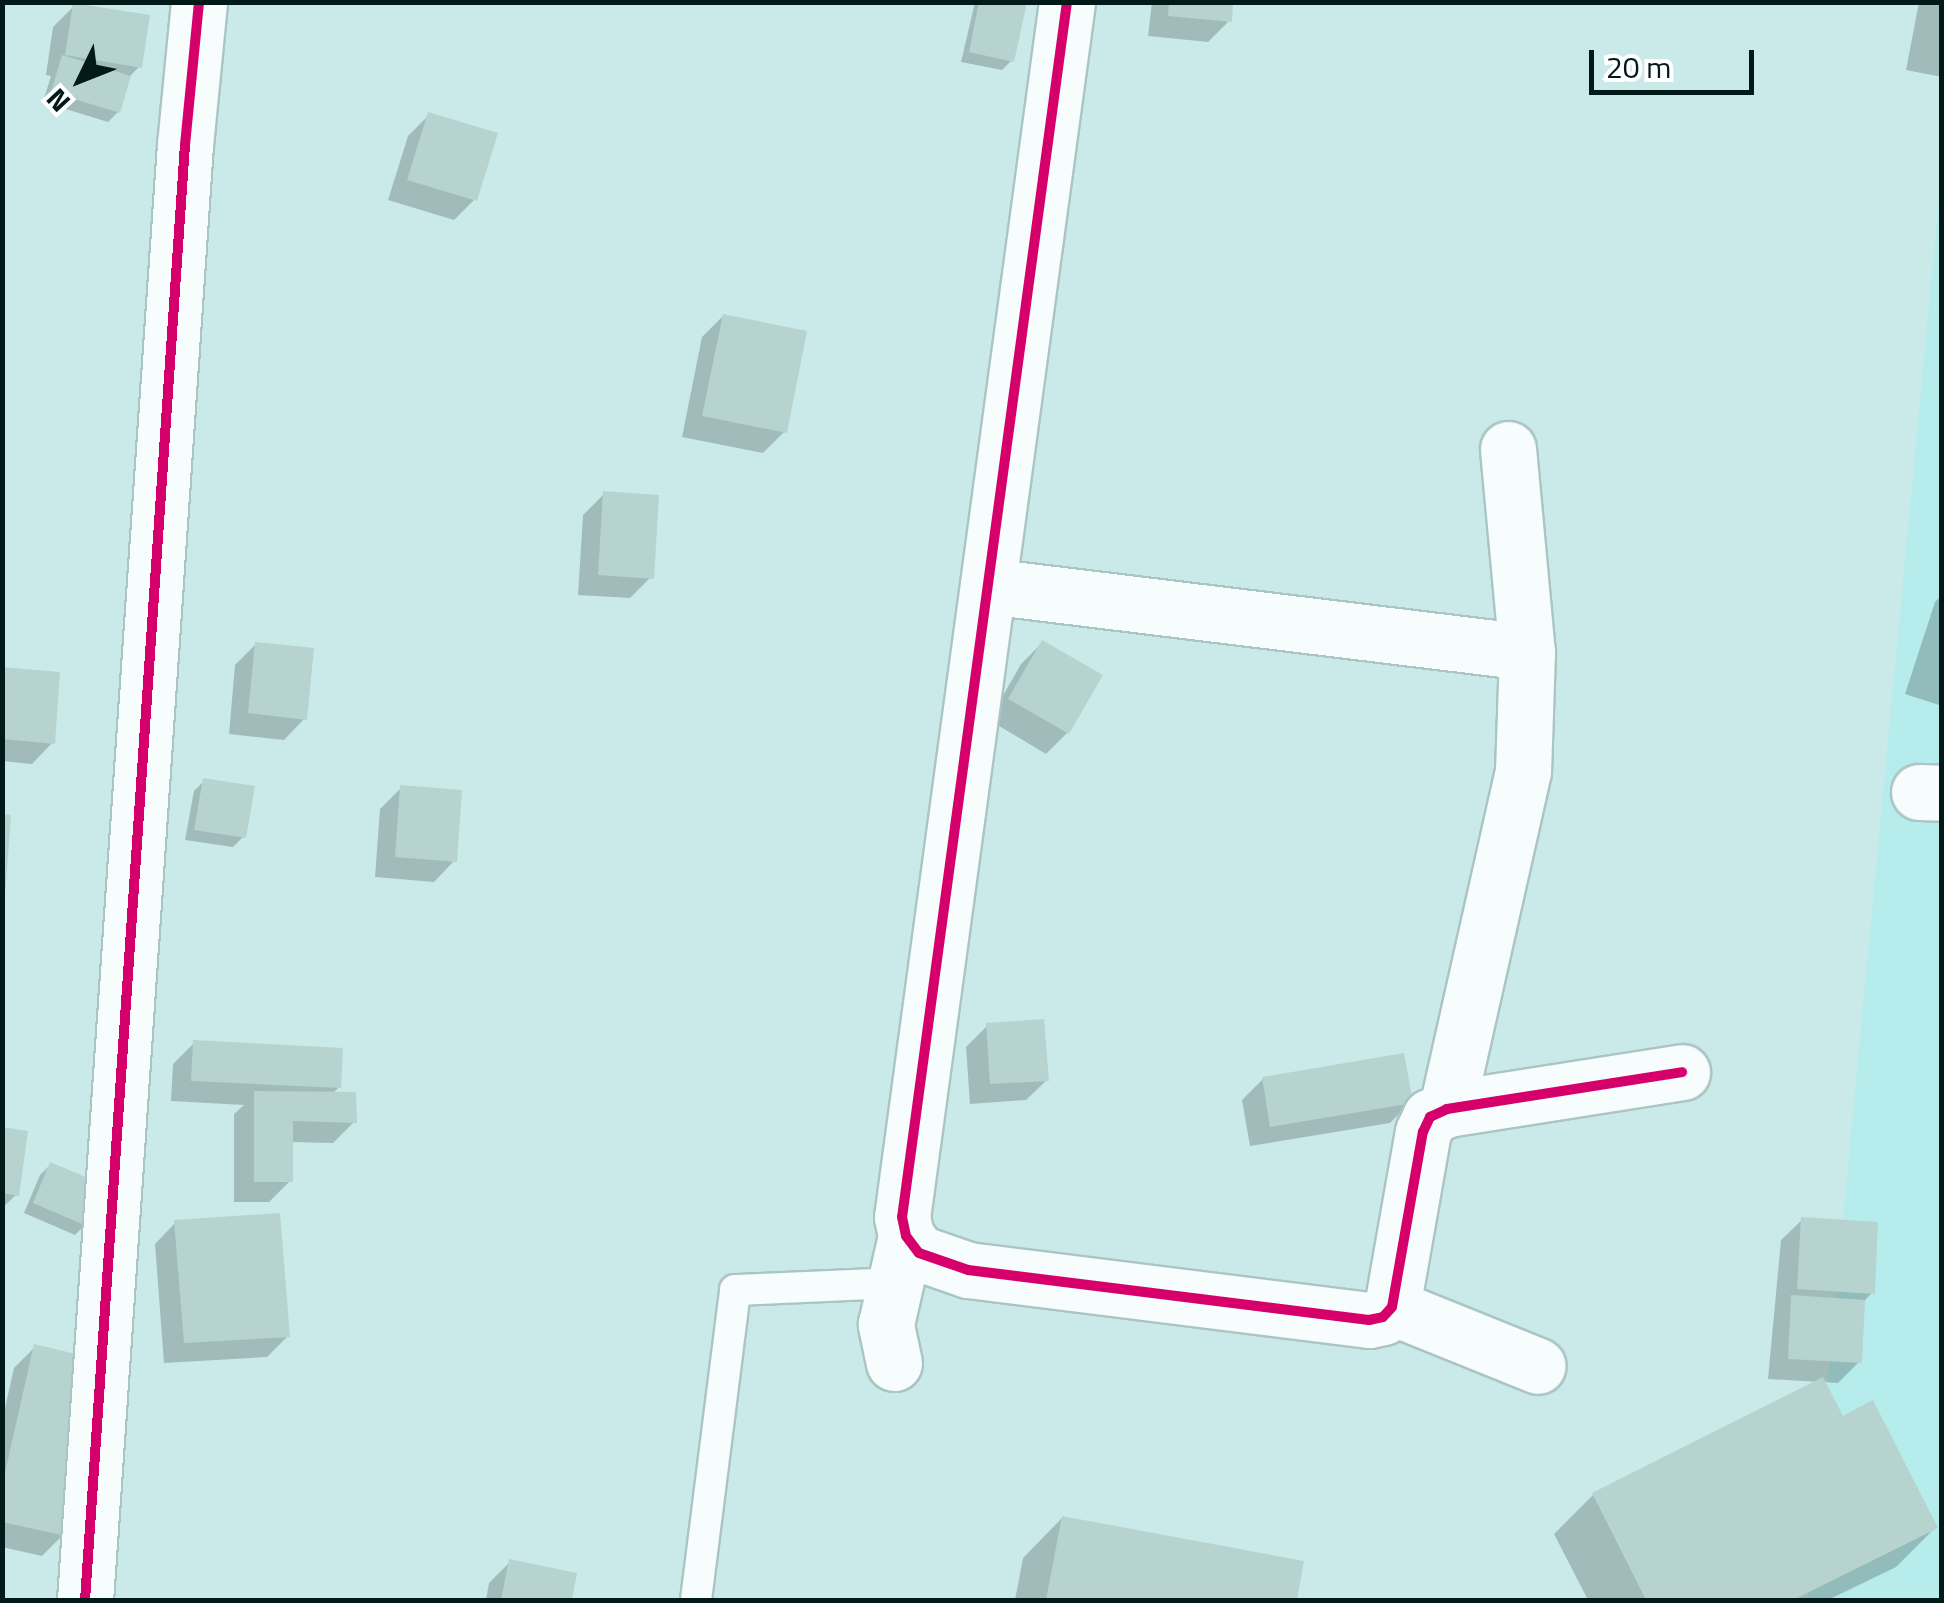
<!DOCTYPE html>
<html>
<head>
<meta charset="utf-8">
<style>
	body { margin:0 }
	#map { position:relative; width:1944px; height:1603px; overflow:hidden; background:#caeaea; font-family:"Titillium Web",sans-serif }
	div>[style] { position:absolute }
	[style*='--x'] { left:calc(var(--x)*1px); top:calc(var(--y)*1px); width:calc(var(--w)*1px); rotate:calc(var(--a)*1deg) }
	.built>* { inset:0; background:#b7ecec }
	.shadow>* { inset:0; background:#0003 }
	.building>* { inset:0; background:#b6d3cf }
	.roads { filter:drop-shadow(2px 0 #abc4c4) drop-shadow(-2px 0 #abc4c4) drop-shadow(0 2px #abc4c4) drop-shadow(0 -2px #abc4c4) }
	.lane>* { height:30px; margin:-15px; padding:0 15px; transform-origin:15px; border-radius:15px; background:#f7fcfc }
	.street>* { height:55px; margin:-27.5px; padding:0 27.5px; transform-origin:27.5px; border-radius:27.5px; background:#f7fcfc }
	.secondary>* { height:55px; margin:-27.5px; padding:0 27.5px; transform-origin:27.5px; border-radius:27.5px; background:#f7fcfc }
	.cycleway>* { height:10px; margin:-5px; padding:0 5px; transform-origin:5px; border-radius:5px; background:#d6006c }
	span { translate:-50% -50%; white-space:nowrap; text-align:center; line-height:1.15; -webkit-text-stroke:8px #fff; paint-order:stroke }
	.frame { position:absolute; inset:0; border:5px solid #021919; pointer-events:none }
	.north { position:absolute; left:30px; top:30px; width:100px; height:100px; -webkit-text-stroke:8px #fff; paint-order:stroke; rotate:227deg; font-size:28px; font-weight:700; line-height:40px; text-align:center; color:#021919 }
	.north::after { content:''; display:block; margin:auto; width:35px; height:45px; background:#021919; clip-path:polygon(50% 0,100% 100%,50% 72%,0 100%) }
	.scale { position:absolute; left:1589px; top:50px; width:165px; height:45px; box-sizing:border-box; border:5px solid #021919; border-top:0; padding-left:12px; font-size:30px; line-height:35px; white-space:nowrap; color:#021919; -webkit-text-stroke:8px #fff; paint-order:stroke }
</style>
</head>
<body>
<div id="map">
	<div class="built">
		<div style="clip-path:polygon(1941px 177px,1941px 1600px,1807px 1600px)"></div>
	</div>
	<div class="shadow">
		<div style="clip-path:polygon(975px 2px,1015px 2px,1012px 60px,1002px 70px,961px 62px)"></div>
		<div style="clip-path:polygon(1152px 2px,1231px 2px,1229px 21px,1208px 42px,1148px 36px)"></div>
		<div style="clip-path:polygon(1919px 2px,1942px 2px,1942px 77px,1906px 70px)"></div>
		<div style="clip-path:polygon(74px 6px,140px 66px,127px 79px,118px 112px,108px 122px,43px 102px,51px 76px,46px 75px,53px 27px)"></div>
		<div style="clip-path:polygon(429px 115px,475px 199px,454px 220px,388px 200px,408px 136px)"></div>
		<div style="clip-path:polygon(723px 316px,784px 432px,763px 453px,682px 437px,702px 337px)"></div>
		<div style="clip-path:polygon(604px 494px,651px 577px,630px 598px,578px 595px,583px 515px)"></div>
		<div style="clip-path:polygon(1942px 595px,1942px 706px,1905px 694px,1935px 602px)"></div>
		<div style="clip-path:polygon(1042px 643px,1099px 676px,1067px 733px,1046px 754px,989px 720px,1021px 664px)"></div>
		<div style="clip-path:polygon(256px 644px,304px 719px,284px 740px,229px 734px,235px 665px)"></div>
		<div style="clip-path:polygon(2px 669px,52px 743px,32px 764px,2px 761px)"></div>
		<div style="clip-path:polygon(204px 781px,243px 837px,233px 847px,185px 840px,194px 791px)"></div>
		<div style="clip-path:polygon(401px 788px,454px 861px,434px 882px,375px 877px,380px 809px)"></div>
		<div style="clip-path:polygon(987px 1026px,1047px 1080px,1026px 1100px,970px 1104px,966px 1047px)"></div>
		<div style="clip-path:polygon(194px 1043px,339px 1087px,332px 1094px,354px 1122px,333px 1143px,290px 1142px,290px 1181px,269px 1202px,234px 1202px,234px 1114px,244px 1105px,171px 1101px,173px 1064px)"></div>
		<div style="clip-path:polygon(1263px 1079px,1411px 1102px,1390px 1123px,1250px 1146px,1242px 1100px)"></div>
		<div style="clip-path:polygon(2px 1129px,16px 1195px,2px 1208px)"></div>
		<div style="clip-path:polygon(50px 1165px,85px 1225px,75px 1235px,24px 1213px,40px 1175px)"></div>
		<div style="clip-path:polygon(1802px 1220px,1872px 1293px,1863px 1302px,1859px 1362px,1838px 1383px,1823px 1382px,1842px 1419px,1935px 1528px,1896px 1567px,1828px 1600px,1588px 1600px,1554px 1534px,1593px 1495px,1819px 1382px,1768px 1379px,1781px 1240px)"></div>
		<div style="clip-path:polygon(175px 1223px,288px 1336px,267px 1357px,164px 1363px,155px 1244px)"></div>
		<div style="clip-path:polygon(35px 1347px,63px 1535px,42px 1556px,2px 1547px,2px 1421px,14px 1368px)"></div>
		<div style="clip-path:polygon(1062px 1518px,1302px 1563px,1295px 1600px,1015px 1600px,1023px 1558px)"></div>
		<div style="clip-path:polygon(510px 1562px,574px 1575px,569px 1600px,486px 1600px,489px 1583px)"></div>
	</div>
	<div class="building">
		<div style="clip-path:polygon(979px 2px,1027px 2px,1014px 62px,969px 52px)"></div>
		<div style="clip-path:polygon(1169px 2px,1233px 2px,1232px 22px,1168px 16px)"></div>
		<div style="clip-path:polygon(73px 3px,150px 15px,142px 68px,65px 55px)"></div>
		<div style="clip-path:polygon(62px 55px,131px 76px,120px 113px,51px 92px)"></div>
		<div style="clip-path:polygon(428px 112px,498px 133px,477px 201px,407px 180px)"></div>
		<div style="clip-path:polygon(723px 314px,807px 331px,787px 433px,702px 416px)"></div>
		<div style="clip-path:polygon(603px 491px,659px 495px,654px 579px,598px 575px)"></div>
		<div style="clip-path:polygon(1042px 640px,1103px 675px,1069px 734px,1008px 699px)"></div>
		<div style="clip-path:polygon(255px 642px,314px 648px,307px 720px,248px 713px)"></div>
		<div style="clip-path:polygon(2px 667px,60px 672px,55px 744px,2px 739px)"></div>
		<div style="clip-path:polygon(203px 778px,255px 786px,246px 838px,194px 830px)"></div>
		<div style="clip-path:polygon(400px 785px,462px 790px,457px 862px,395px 857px)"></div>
		<div style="clip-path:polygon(2px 814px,11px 815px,5px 896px,2px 896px)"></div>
		<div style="clip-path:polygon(1044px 1019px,1049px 1081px,990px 1084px,986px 1023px)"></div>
		<div style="clip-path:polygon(193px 1040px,343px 1048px,341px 1088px,191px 1081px)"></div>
		<div style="clip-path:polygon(1404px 1053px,1413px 1103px,1270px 1127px,1262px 1077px)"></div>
		<div style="clip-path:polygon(254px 1091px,356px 1092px,357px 1123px,293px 1121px,293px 1182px,254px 1182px)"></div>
		<div style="clip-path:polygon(2px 1127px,28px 1131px,19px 1196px,2px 1193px)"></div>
		<div style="clip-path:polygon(50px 1162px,105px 1185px,87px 1226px,33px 1203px)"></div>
		<div style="clip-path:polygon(280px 1213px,290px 1337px,184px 1343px,174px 1220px)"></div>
		<div style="clip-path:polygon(1801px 1217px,1878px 1222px,1875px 1294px,1797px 1289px)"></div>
		<div style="clip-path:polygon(1791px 1295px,1865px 1300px,1862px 1363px,1788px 1359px)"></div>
		<div style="clip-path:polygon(34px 1344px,105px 1361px,66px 1536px,2px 1522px,2px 1486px)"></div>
		<div style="clip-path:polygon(1823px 1377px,1843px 1416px,1873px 1400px,1938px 1528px,1793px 1600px,1646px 1600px,1592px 1493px)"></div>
		<div style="clip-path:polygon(1062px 1516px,1304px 1561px,1297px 1600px,1046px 1600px)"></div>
		<div style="clip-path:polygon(509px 1559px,577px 1573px,572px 1600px,501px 1600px)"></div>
	</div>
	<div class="roads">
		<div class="lane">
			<div style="--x:696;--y:1600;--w:312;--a:-82.8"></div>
			<div style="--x:735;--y:1290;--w:160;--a:-2.5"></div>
		</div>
		<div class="street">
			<div style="--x:1067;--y:2;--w:1226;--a:97.73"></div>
			<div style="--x:902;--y:1217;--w:19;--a:78"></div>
			<div style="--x:906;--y:1236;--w:21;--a:53"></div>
			<div style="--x:919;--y:1253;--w:52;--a:19.1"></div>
			<div style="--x:968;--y:1270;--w:404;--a:7.1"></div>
			<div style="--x:1369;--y:1320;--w:14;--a:-12"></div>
			<div style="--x:1383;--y:1317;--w:13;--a:-48"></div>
			<div style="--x:1392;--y:1307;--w:178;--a:-80"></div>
			<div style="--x:1423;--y:1132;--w:17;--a:-65"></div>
			<div style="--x:1430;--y:1117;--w:19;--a:-25"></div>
			<div style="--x:1447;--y:1109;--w:238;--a:-8.9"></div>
			<div style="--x:1508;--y:449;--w:204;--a:84.7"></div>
			<div style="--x:988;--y:586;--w:543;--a:6.98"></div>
			<div style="--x:1527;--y:652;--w:119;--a:91.9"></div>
			<div style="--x:1523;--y:771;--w:346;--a:102.7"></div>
			<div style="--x:1919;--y:792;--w:23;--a:2"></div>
			<div style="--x:1392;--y:1307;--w:157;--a:22"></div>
			<div style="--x:894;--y:1363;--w:40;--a:-102"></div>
			<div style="--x:886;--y:1324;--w:90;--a:-77.2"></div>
		</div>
		<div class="secondary">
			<div style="--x:85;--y:1600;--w:1458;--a:-86.07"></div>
			<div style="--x:185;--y:145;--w:144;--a:-84.4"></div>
		</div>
	</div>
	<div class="cycleway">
		<div style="--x:1067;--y:2;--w:1226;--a:97.73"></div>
		<div style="--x:902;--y:1217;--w:19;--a:78"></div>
		<div style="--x:906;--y:1236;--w:21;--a:53"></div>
		<div style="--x:919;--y:1253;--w:52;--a:19.1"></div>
		<div style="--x:968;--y:1270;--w:404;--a:7.1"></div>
		<div style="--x:1369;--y:1320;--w:14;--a:-12"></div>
		<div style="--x:1383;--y:1317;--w:13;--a:-48"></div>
		<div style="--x:1392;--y:1307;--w:178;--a:-80"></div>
		<div style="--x:1423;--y:1132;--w:17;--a:-65"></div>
		<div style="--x:1430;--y:1117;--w:19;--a:-25"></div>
		<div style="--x:1447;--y:1109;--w:238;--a:-8.9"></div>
		<div style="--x:85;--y:1600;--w:1458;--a:-86.07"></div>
		<div style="--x:185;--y:145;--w:144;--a:-84.4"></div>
	</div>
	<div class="frame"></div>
	<div class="north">N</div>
	<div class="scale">20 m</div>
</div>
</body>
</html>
